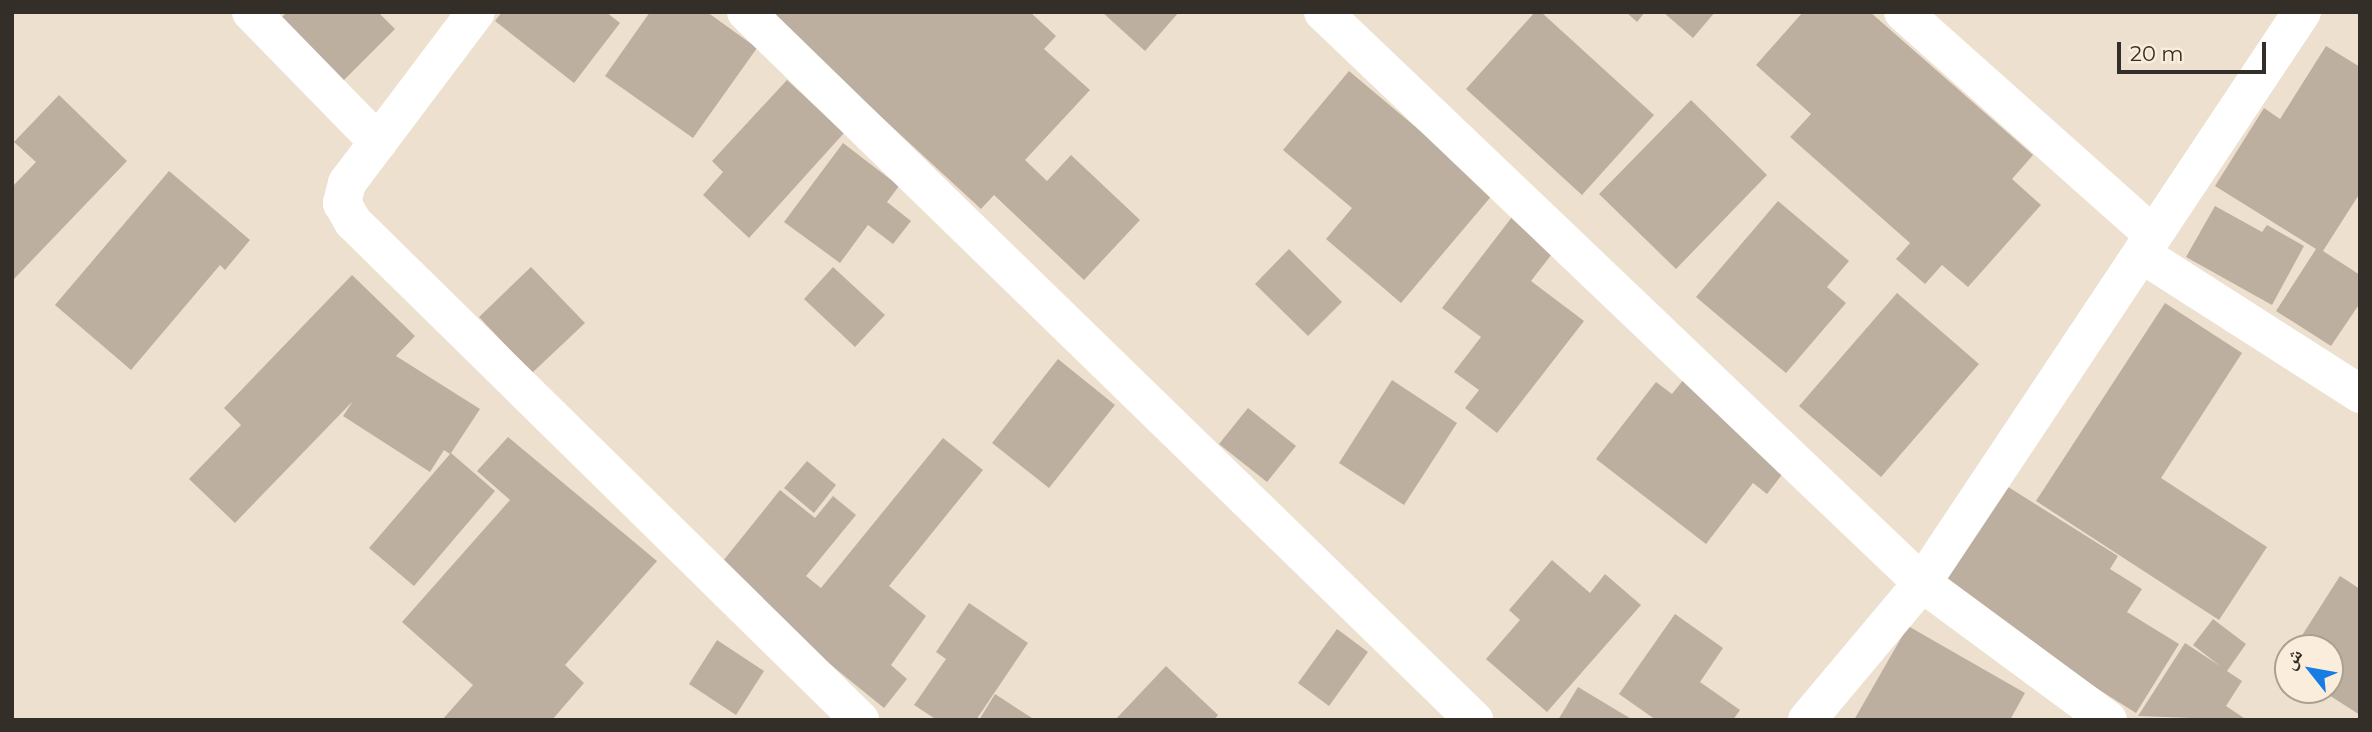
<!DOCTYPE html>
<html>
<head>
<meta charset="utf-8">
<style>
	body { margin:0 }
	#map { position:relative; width:2372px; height:732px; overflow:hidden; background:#ede0ce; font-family:Montserrat,"Noto Naskh Arabic",sans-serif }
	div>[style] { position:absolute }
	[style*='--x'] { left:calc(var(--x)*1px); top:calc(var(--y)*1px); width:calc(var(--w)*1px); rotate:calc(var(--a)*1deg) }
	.building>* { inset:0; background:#bcaf9f }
	.street>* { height:38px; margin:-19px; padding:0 19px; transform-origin:19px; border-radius:19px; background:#fff }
	.secondary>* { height:38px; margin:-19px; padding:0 19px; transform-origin:19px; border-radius:19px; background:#fff }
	span { translate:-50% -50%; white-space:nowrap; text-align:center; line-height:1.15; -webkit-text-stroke:7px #faeddb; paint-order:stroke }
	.frame { position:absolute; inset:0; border:14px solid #332e27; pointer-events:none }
	.north { position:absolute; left:2274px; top:634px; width:70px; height:70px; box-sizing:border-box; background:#faeddb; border:2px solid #aaa193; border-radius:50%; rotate:301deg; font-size:19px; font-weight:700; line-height:28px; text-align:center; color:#332e27 }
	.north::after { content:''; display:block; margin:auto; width:24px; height:32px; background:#177de5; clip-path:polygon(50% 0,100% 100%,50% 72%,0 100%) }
	.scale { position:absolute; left:2117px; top:42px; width:149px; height:32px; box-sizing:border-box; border:4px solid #332e27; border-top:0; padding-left:9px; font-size:21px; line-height:24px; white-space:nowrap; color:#332e27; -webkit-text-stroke:5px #faeddb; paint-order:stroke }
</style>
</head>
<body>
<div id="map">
	<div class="building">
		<div style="clip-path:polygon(287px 12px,378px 12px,395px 29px,343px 81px,280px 19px)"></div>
		<div style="clip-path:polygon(502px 12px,606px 12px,620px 23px,574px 83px,495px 21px)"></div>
		<div style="clip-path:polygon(650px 12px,707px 12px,757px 48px,693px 138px,605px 76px)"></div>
		<div style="clip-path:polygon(777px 12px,1030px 12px,1056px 36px,1044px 49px,1090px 90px,1025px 160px,1047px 181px,1071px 155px,1140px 220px,1084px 280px,994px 195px,981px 209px,773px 17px)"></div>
		<div style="clip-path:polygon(1102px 12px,1179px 12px,1145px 51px)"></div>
		<div style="clip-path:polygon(1535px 12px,1541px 12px,1654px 115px,1582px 195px,1466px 89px)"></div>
		<div style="clip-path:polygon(1626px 12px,1645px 12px,1637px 22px)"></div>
		<div style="clip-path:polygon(1663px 12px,1715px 12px,1693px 38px)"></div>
		<div style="clip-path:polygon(1803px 12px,1870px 12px,2033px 155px,2012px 179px,2041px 205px,1968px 287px,1942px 265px,1925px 284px,1896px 259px,1910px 243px,1790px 137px,1811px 114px,1756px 65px)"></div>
		<div style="clip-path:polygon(2326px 46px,2360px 67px,2360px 193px,2323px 251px,2360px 275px,2360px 303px,2331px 346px,2276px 311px,2316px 249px,2215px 186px,2264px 108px,2280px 119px)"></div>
		<div style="clip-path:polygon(1349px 71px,1494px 193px,1401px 303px,1326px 239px,1352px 208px,1283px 150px)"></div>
		<div style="clip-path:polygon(787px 80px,844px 133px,749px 238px,703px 195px,723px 172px,712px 161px)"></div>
		<div style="clip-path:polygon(59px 95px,127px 161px,12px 281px,12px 187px,36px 162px,14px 142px)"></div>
		<div style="clip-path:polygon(1691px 100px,1767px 175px,1676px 269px,1599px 194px)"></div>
		<div style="clip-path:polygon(843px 143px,899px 186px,887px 202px,911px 221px,893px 244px,868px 225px,840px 263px,784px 222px)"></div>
		<div style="clip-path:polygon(169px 171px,250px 240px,225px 270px,220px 265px,131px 370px,55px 305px)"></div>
		<div style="clip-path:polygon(1778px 201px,1849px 261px,1827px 287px,1846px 303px,1786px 373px,1696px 297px)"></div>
		<div style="clip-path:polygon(2215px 206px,2262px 232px,2267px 225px,2304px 246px,2272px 305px,2186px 257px)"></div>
		<div style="clip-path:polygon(1512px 217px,1555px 250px,1531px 281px,1584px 321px,1497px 433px,1465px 408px,1479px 390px,1454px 372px,1481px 337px,1442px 308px)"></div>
		<div style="clip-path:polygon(1289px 249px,1342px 302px,1308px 336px,1255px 284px)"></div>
		<div style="clip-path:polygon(531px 267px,585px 323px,532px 373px,479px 317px)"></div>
		<div style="clip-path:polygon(833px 267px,885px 315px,855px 347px,804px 299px)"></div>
		<div style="clip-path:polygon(352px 275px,415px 336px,396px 356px,480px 409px,451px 453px,495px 491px,414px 586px,369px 548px,450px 454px,444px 450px,430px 472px,343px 416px,353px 401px,235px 523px,189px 479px,241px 425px,224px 408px)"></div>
		<div style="clip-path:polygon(1897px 293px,1979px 364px,1881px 477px,1799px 406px)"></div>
		<div style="clip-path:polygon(2165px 303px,2242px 353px,2161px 478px,2267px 547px,2219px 620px,2036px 501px)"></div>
		<div style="clip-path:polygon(1058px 359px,1115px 405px,1049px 488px,992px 443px)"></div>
		<div style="clip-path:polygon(1688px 374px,1795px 458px,1767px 494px,1753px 483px,1706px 544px,1596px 459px,1656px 382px,1672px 394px)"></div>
		<div style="clip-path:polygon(1392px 380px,1457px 423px,1404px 505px,1339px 463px)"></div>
		<div style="clip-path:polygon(1248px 408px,1296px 446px,1267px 482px,1219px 444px)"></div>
		<div style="clip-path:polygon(508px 437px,657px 561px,565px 665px,584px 683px,552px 720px,442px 720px,473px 685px,402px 622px,510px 500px,477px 471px)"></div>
		<div style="clip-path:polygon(943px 438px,983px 470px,889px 586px,926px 616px,891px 665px,907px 679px,884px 708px,715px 571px,780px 490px,815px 518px,833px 496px,856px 515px,806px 576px,821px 588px)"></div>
		<div style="clip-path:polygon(807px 461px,836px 485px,814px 513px,784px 488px)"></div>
		<div style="clip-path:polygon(2005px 485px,2118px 556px,2110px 569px,2142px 589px,2127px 612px,2179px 644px,2136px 713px,1939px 589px)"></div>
		<div style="clip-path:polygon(1552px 560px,1590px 593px,1605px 574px,1641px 605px,1547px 712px,1486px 659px,1520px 620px,1509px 610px)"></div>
		<div style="clip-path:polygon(2340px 576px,2360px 589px,2360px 715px,2321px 690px,2330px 690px,2330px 648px,2294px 648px)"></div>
		<div style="clip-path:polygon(969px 603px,1028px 643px,976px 720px,937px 720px,914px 705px,946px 659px,936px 652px)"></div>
		<div style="clip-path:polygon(1675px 614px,1723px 648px,1700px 682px,1740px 710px,1733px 720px,1656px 720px,1619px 694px)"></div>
		<div style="clip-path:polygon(2213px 619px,2246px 644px,2227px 671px,2242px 681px,2226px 706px,2247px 720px,2138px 716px,2185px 643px,2220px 666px,2193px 645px)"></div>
		<div style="clip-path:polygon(1908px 626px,2025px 693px,2010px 720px,1854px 720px)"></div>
		<div style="clip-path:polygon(1337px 629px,1368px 652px,1329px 706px,1298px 683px)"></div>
		<div style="clip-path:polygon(717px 640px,764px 671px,736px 715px,689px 684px)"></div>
		<div style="clip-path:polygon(1166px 666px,1218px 715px,1214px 720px,1115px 720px)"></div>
		<div style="clip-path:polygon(1578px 687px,1633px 720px,1558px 720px)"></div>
		<div style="clip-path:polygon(995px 694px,1035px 720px,979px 720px)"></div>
	</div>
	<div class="street">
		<div style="--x:251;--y:12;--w:182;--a:45.7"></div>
		<div style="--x:746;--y:12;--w:1016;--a:44.2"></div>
		<div style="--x:1323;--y:12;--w:828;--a:43.63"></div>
		<div style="--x:1922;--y:583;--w:231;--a:36.4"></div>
		<div style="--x:1903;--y:12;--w:335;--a:41.7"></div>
		<div style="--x:347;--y:183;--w:21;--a:104"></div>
		<div style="--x:342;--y:203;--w:22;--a:60"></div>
		<div style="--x:353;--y:222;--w:711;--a:44.49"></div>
		<div style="--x:2143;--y:255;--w:258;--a:32.6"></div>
		<div style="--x:1807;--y:720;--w:179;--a:-50"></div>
		<div style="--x:1922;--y:583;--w:686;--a:-56.36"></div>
	</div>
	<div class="secondary">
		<div style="--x:347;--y:183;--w:214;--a:-53"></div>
	</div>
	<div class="frame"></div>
	<div class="north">ش</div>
	<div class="scale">20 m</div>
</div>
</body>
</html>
